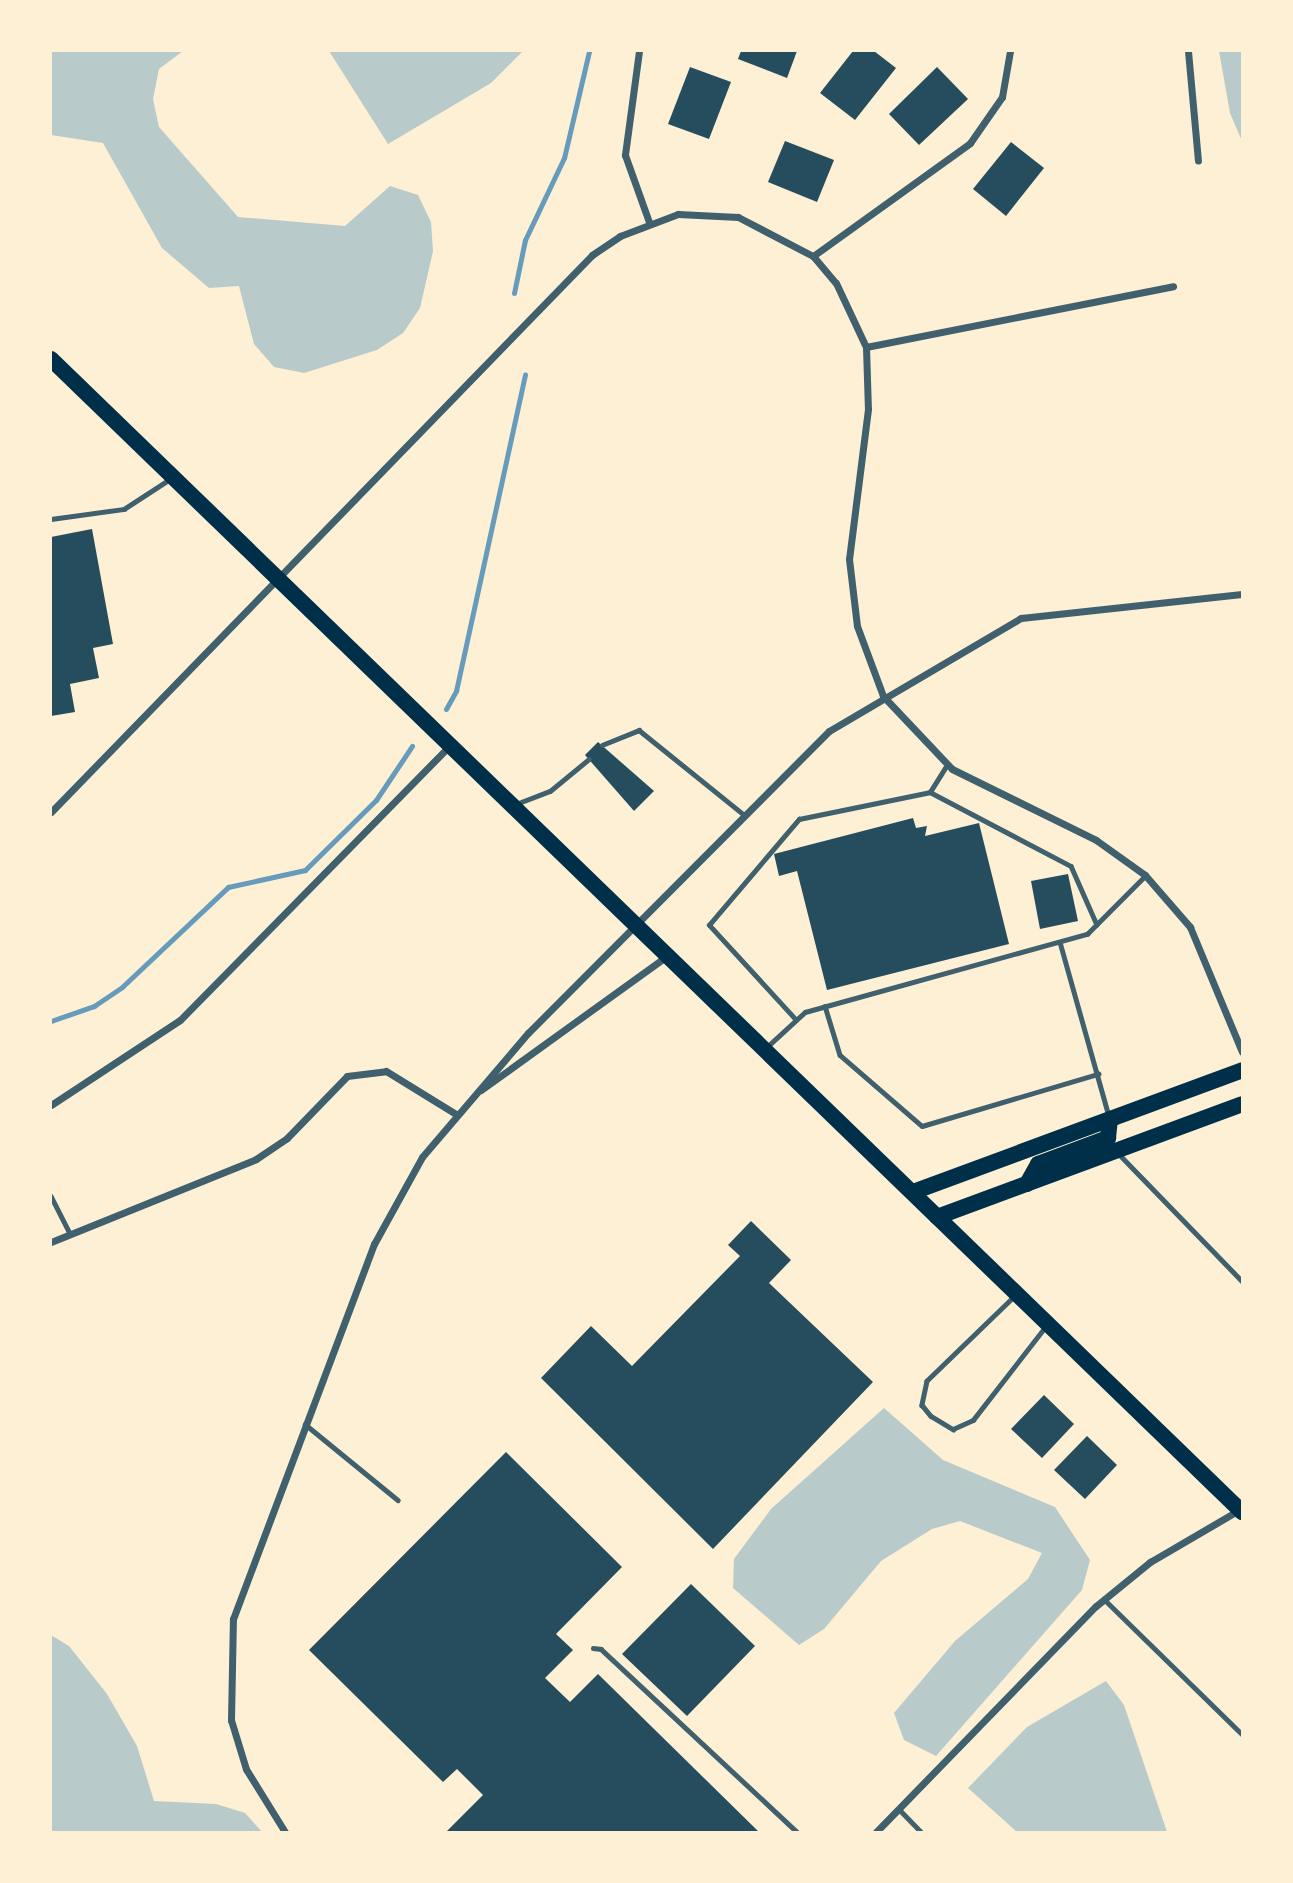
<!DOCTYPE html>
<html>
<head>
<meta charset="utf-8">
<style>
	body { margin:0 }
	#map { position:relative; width:1293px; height:1883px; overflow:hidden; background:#fdf0d5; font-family:"Noto Sans",sans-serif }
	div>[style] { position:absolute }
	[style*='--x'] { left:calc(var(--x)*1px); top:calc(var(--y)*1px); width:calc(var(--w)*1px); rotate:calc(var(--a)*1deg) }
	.green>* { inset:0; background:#b9caca }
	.stream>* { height:5px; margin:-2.5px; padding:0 2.5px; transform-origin:2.5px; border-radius:2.5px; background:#669bbc }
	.building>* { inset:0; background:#264d5e }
	.service>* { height:4.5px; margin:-2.25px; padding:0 2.25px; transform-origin:2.25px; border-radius:2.25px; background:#3f606c }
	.minor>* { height:7px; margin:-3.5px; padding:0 3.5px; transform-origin:3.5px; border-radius:3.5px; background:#3f606c }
	.primary>* { height:16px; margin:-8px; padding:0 8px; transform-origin:8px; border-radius:8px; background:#003049 }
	span { translate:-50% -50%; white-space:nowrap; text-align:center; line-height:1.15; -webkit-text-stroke:5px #fdf0d5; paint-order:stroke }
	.frame { position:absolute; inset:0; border:52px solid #fdf0d5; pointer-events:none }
</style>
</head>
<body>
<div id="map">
	<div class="green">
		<div style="clip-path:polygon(51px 51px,183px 51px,159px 69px,153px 99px,159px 127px,238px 217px,345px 226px,390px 186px,418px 195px,431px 222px,433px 251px,420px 308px,403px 333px,377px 350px,304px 373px,274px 367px,254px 344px,239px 286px,209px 288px,162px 248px,103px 143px,51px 135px)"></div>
		<div style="clip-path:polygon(329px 51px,523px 51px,491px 83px,388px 144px)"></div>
		<div style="clip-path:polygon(1219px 51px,1242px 51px,1242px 141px,1230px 113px)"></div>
		<div style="clip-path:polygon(884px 1408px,943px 1460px,1055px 1507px,1090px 1560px,1082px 1590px,936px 1756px,904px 1740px,894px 1713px,955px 1641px,1028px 1579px,1042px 1553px,960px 1521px,932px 1529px,881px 1561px,824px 1629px,799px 1645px,733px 1588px,734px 1559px,771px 1509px)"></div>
		<div style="clip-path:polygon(51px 1635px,69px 1646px,107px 1694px,137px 1746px,154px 1801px,216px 1804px,245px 1813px,262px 1832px,51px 1832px)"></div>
		<div style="clip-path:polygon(1106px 1681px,1124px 1705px,1167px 1832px,1017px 1832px,968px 1788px,1027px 1727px)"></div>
	</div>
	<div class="stream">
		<div style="--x:514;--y:293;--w:54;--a:-78.3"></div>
		<div style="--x:525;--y:240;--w:91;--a:-64.6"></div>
		<div style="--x:564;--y:158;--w:110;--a:-76.8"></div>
		<div style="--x:446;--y:709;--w:21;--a:-61"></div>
		<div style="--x:456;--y:691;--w:324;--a:-77.7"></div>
		<div style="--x:51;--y:1021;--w:46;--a:-19.2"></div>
		<div style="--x:94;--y:1006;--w:34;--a:-34"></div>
		<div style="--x:122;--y:987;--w:146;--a:-43.3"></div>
		<div style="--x:228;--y:887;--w:79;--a:-12.4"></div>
		<div style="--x:305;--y:870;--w:100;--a:-44.6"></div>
		<div style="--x:376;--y:800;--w:65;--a:-56.3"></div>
	</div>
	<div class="building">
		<div style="clip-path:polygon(741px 51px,797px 51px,787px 78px,738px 59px)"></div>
		<div style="clip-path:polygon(853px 51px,874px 51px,896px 68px,855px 120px,820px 93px)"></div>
		<div style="clip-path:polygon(690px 67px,731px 82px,709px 139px,668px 124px)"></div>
		<div style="clip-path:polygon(937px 67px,968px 99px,919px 145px,889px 114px)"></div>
		<div style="clip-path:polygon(785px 141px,834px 160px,817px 202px,768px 182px)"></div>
		<div style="clip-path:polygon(1011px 142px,1044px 168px,1006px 216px,973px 189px)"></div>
		<div style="clip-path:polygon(92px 529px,113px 644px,93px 648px,99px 678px,70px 684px,75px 712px,51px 716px,51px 537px)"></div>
		<div style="clip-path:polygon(598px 742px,654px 791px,634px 811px,585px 755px)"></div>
		<div style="clip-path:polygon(913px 818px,916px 828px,927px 826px,925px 836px,979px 823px,1009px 944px,827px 990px,797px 871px,779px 876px,774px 854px)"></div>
		<div style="clip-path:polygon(1068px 874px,1078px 921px,1040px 929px,1031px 881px)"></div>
		<div style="clip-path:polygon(751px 1221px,791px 1260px,769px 1283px,873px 1382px,713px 1549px,541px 1378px,591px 1326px,632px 1366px,740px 1256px,728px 1245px)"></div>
		<div style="clip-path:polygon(1044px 1395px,1074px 1424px,1042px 1458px,1011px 1429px)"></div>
		<div style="clip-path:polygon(1087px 1436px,1117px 1465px,1085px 1499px,1054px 1470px)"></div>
		<div style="clip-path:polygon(506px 1452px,622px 1567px,556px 1634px,573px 1650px,545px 1678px,570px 1702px,598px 1674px,759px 1832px,446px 1832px,483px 1795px,457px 1769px,443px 1782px,309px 1650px)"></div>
		<div style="clip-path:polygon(691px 1584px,755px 1646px,687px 1716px,622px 1654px)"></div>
	</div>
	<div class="service">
		<div style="--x:51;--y:519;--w:74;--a:-7.8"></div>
		<div style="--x:124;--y:509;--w:55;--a:-33.1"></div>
		<div style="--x:602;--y:745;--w:40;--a:-22"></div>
		<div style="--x:639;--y:730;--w:132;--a:38.9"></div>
		<div style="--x:930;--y:792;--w:32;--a:-58"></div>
		<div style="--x:516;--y:804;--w:36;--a:-21"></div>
		<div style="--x:550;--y:791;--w:50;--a:-39.4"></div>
		<div style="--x:1060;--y:942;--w:181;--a:74.3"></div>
		<div style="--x:825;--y:1006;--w:51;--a:73"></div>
		<div style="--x:840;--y:1055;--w:108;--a:40.9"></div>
		<div style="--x:922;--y:1126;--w:184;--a:-16.5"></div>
		<div style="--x:795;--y:1019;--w:127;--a:-132.5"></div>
		<div style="--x:709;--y:925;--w:139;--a:-49.7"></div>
		<div style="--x:799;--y:819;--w:134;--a:-11.6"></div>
		<div style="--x:930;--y:792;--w:159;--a:27.7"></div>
		<div style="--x:1071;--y:866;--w:64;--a:66.2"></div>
		<div style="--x:768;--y:1046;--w:50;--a:-42.6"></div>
		<div style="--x:805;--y:1012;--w:293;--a:-15.5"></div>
		<div style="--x:1087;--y:934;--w:82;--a:-45"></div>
		<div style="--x:1119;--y:1154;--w:177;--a:45.9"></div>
		<div style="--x:51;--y:1196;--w:39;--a:63"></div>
		<div style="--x:1014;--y:1297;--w:121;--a:136"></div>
		<div style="--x:927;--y:1381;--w:25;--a:102"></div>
		<div style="--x:922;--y:1405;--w:14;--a:51"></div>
		<div style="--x:931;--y:1416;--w:26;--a:31"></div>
		<div style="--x:953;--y:1429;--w:22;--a:-24"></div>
		<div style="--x:973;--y:1420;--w:119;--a:-52.2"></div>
		<div style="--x:305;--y:1424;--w:120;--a:39.3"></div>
		<div style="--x:1104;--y:1599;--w:193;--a:44.4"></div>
		<div style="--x:593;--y:1648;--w:8;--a:7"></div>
		<div style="--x:601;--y:1649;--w:268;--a:43"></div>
		<div style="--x:899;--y:1809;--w:32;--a:46"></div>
	</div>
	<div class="minor">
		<div style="--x:639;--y:51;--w:105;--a:97.7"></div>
		<div style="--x:625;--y:155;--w:71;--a:70.3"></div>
		<div style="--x:1188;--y:51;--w:110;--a:84.8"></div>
		<div style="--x:813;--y:256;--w:193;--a:-35.7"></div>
		<div style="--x:970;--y:143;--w:56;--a:-55.2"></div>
		<div style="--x:1002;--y:97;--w:47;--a:-80.1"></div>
		<div style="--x:866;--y:347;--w:313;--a:-11.2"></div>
		<div style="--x:51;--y:812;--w:776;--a:-45.83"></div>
		<div style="--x:592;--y:255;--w:34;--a:-34"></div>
		<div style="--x:620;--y:236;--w:62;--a:-20.8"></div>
		<div style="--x:678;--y:214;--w:60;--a:2.9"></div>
		<div style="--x:738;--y:217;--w:85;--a:27.5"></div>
		<div style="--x:813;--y:256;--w:35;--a:50"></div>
		<div style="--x:836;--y:283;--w:71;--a:64.9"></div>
		<div style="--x:866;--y:347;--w:62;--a:88.2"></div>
		<div style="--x:868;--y:409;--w:151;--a:97.2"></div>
		<div style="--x:849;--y:559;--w:67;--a:83.2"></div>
		<div style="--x:857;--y:626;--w:75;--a:69.6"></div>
		<div style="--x:883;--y:696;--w:100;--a:46.6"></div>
		<div style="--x:952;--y:769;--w:161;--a:26.2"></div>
		<div style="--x:1096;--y:840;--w:60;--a:35.5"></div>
		<div style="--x:1145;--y:875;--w:69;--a:49.1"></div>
		<div style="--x:1190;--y:927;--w:135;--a:67.4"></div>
		<div style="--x:481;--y:1090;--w:229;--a:-35.8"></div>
		<div style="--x:51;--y:1105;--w:154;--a:-33.4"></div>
		<div style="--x:180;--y:1020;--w:385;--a:-45.5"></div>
		<div style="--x:51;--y:1242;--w:221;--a:-22"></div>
		<div style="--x:256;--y:1159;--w:37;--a:-34"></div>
		<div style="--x:287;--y:1138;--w:86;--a:-45.9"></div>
		<div style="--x:347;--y:1076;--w:39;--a:-7"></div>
		<div style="--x:386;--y:1071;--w:82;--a:31.6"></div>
		<div style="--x:285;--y:1832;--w:74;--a:-121.8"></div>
		<div style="--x:246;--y:1769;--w:51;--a:-107"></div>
		<div style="--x:231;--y:1720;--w:101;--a:-88.9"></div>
		<div style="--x:233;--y:1619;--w:401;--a:-69.4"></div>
		<div style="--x:374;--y:1244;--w:99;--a:-61.1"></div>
		<div style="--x:422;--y:1157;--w:163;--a:-49.5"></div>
		<div style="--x:528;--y:1033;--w:426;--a:-45.1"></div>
		<div style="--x:829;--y:731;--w:223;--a:-30.5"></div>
		<div style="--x:1021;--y:618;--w:222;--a:-6.2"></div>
		<div style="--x:876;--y:1832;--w:315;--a:-45.8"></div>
		<div style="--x:1096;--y:1606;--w:70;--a:-39.2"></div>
		<div style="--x:1150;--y:1562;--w:103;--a:-30.3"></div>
	</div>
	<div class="primary">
		<div style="--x:51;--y:359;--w:1658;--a:44.07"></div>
		<div style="--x:1027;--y:1184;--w:23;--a:-61"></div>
		<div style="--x:1038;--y:1164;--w:75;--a:-20.4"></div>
		<div style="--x:1108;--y:1138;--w:19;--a:-84"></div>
		<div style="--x:913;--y:1192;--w:351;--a:-20.3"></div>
		<div style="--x:937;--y:1217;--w:325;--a:-20.3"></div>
	</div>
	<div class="frame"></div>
</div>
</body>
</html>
